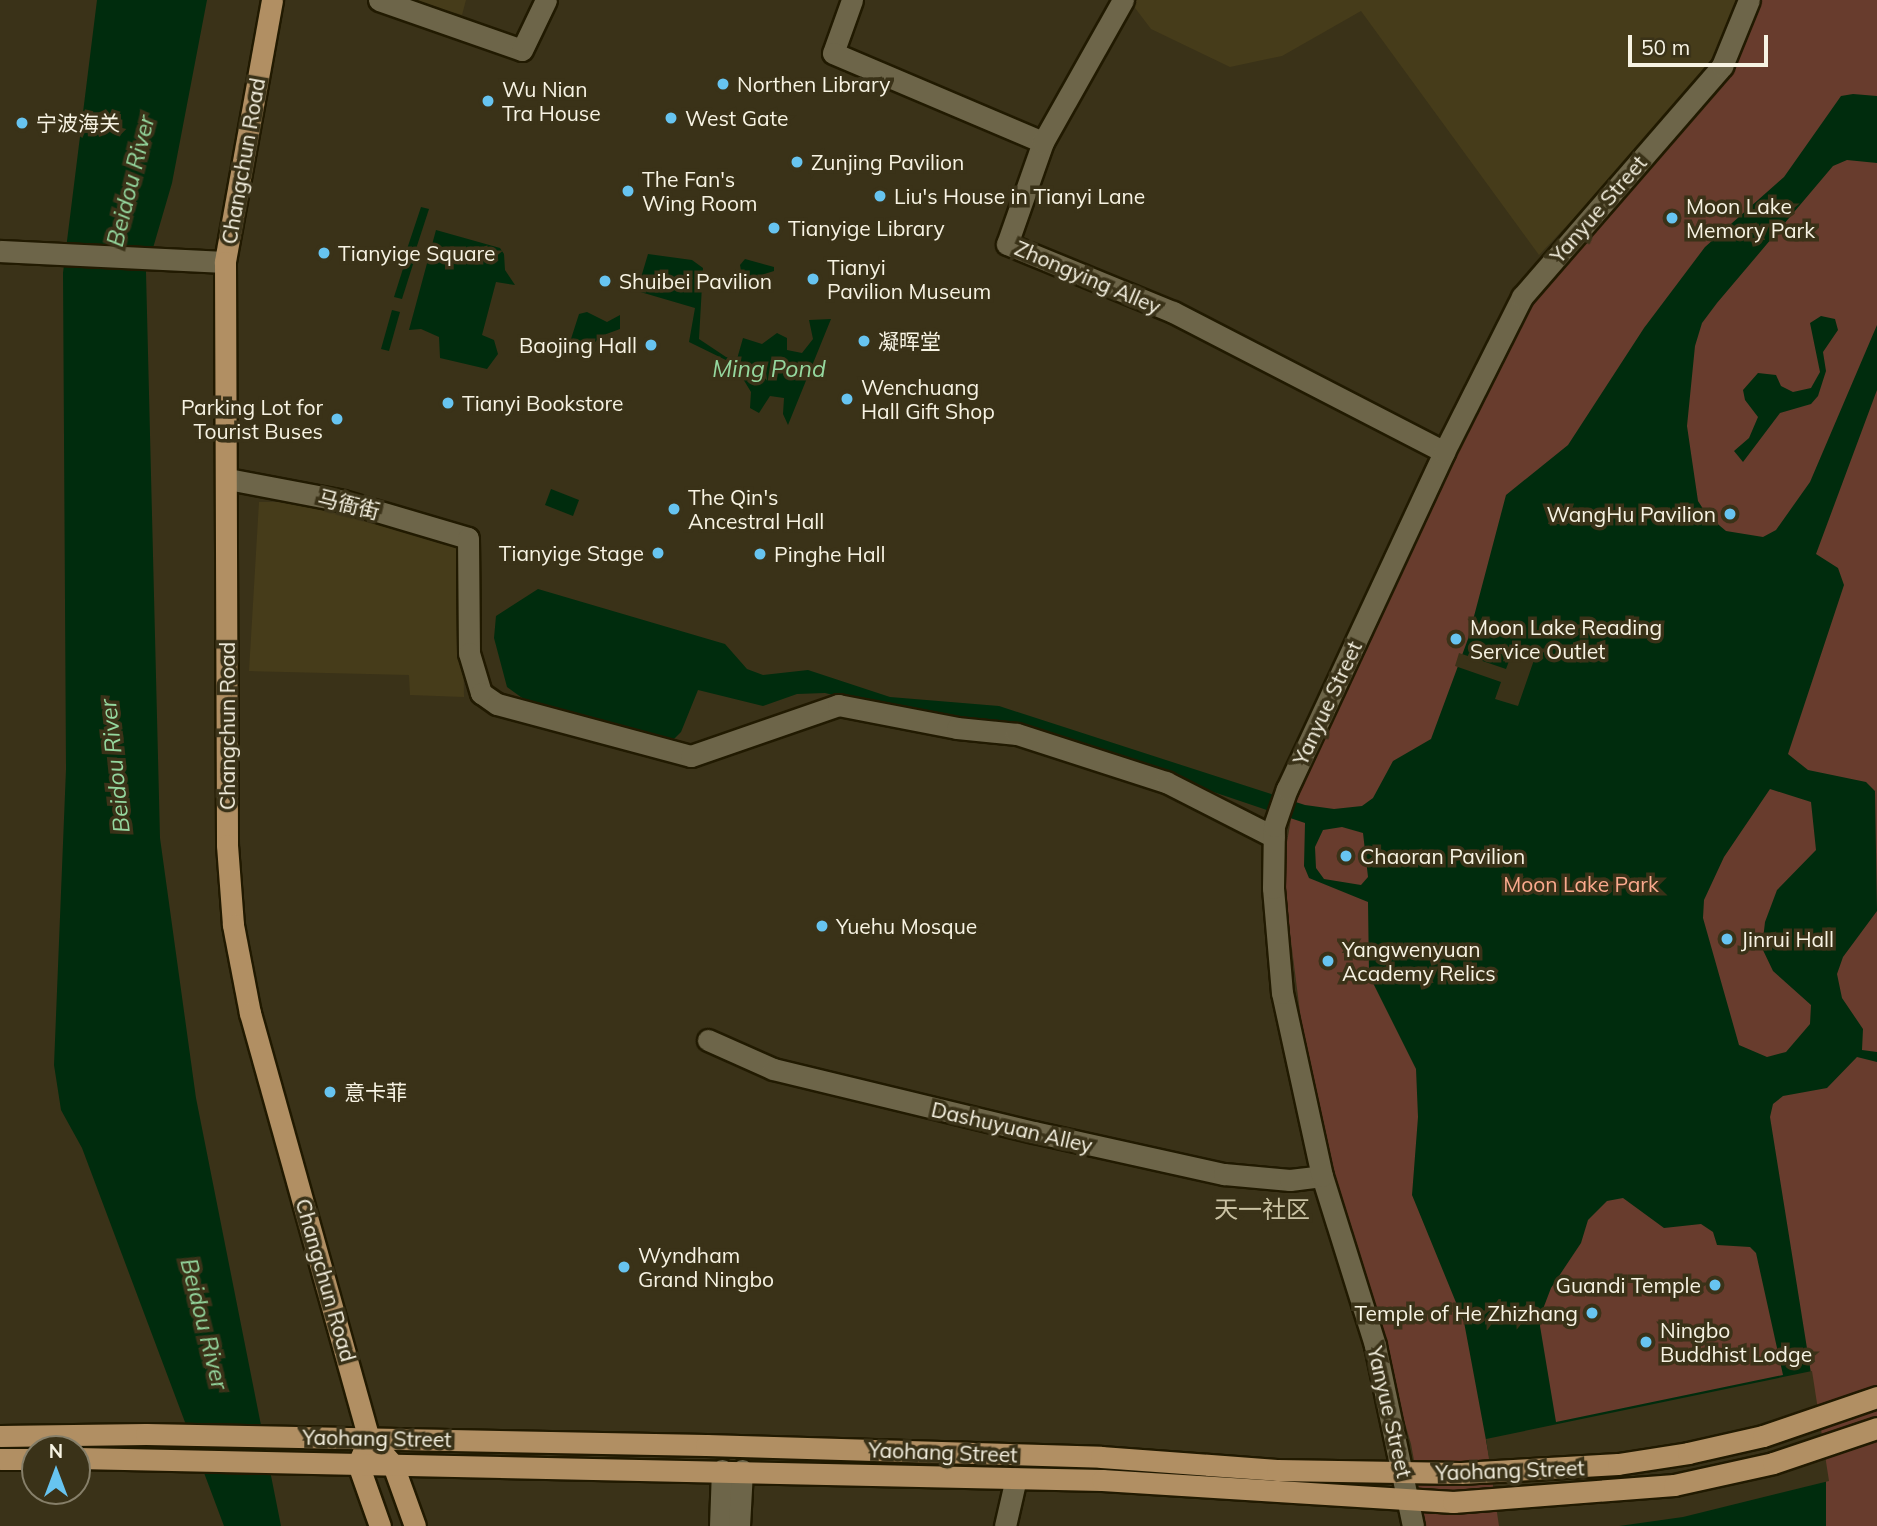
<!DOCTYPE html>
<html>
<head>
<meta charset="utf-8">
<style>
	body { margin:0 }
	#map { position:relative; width:1877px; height:1526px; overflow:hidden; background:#3a3218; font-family:Mulish,"Noto Sans SC",sans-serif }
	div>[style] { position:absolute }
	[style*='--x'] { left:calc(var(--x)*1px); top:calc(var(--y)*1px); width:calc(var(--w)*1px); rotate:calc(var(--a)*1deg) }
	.built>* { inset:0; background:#463c1a }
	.green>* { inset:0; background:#683c2d }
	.water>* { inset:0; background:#002c0d }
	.pier>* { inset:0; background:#3a3218 }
	.roads { filter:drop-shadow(2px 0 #211a01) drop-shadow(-2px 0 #211a01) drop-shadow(0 2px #211a01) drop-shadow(0 -2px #211a01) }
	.minor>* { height:21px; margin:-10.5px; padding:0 10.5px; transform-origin:10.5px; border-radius:10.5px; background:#6d6549 }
	.major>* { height:21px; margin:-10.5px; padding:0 10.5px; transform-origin:10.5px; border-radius:10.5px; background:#b18f63 }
	.dots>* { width:19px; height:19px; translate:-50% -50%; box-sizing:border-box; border:4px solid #3a3218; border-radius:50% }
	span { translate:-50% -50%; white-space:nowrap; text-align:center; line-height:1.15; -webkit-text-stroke:7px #3a3218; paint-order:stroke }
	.poi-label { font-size:21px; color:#f7f3e3 }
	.left { translate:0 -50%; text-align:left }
	.right { translate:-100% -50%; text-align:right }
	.street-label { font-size:21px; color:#f7f3e3 }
	.park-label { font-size:21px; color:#fbaa8e }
	.water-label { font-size:23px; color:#95d89f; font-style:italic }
	.quarter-label { font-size:24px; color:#cac2a3 }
	.north { position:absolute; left:21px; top:1435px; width:70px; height:70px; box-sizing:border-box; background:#3a3218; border:2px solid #867f69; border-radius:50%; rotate:0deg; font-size:19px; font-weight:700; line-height:28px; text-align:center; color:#f7f3e3 }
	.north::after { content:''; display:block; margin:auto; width:24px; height:32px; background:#67c4f0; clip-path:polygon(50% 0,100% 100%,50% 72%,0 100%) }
	.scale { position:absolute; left:1628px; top:35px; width:140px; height:32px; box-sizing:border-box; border:4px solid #f7f3e3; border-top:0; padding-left:9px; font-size:21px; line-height:24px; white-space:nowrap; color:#f7f3e3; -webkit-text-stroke:5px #3a3218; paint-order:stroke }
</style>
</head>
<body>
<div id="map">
	<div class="built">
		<div style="clip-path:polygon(411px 0,466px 0,462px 15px)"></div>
		<div style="clip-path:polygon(1129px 0,1740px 0,1712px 72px,1539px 255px,1361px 11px,1282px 56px,1230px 67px,1151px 29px)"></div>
		<div style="clip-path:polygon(259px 502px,304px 502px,462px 544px,464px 697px,410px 695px,409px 675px,249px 671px)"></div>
	</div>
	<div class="green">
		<div style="clip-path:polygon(1754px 0,1877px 0,1877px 1526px,1426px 1526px,1411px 1444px,1334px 1180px,1301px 1020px,1282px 870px,1296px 791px,1500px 349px,1528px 299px,1725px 68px)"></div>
	</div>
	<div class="water">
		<div style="clip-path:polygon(97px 0,207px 0,172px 183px,146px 272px,160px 838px,196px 1098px,281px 1526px,224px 1526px,82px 1148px,61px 1110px,54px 1065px,66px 769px,63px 273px)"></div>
		<div style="clip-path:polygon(evenodd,1853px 94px,1877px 96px,1877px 163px,1847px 160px,1833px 166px,1717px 303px,1702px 323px,1695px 346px,1687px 426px,1698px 501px,1707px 515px,1726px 531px,1763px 537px,1776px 530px,1810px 482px,1877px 325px,1877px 390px,1816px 554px,1838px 568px,1844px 585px,1788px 754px,1808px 770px,1866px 782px,1875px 791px,1877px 911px,1843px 957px,1837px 974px,1842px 998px,1863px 1029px,1862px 1050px,1877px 1052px,1877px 1062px,1857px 1057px,1827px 1088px,1783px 1096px,1773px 1104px,1770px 1117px,1818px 1417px,1826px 1478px,1826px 1526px,1502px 1526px,1464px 1322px,1412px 1195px,1418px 1117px,1416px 1069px,1369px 975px,1368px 902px,1309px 878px,1304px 866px,1305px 823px,1163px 775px,825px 693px,797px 694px,763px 706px,698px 690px,681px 732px,673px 740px,658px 741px,525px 700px,507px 687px,494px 638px,496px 616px,538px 589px,725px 644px,747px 669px,763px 675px,808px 670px,890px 697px,999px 706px,1305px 805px,1334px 809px,1362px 806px,1373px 798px,1393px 761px,1431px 739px,1468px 639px,1506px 495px,1568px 445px,1644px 328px,1705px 247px,1784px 177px,1841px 96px,1853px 94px,1770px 789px,1811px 802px,1816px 850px,1777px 890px,1765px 922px,1762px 948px,1773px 971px,1811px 1005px,1810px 1024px,1786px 1052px,1767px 1057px,1739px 1045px,1703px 918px,1704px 900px,1724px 857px,1770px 789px,1853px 94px,1342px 827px,1363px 833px,1368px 877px,1361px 885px,1324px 879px,1316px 868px,1315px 847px,1323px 830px,1342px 827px,1853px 94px,1623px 1198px,1664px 1228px,1701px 1224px,1713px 1232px,1717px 1245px,1750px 1247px,1756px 1253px,1783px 1375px,1556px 1422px,1540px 1326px,1543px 1309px,1551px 1288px,1581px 1243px,1588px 1220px,1607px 1201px,1623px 1198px)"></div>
		<div style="clip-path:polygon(421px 207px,429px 209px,415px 252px,407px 249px)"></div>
		<div style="clip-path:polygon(436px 230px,500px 248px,504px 254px,505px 270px,515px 285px,496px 282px,482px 335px,494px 340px,498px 354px,487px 369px,440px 358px,439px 337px,421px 329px,409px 330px)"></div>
		<div style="clip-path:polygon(648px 254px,692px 260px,703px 268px,699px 339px,726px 357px,737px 359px,743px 338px,762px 344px,777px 333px,787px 338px,787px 350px,802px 353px,813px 339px,809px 320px,831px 319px,788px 425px,783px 414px,784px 398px,770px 396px,759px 413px,750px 408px,751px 392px,734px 364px,689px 342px,695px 308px,637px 291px)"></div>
		<div style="clip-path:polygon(407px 256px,415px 258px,402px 299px,394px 297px)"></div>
		<div style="clip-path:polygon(745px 259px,774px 267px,774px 271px,743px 281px,740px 265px)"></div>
		<div style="clip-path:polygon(392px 310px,400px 312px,389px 351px,381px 349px)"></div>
		<div style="clip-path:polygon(587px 312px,607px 322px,620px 315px,620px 329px,601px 336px,589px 348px,570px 342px,579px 314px)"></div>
		<div style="clip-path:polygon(1821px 316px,1835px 319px,1838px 330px,1823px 352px,1826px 371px,1818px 396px,1811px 404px,1780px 413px,1743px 462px,1734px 451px,1749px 438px,1758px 417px,1745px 400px,1743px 390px,1758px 373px,1776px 375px,1781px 386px,1793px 392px,1811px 388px,1820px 372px,1810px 323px)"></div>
		<div style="clip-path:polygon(551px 489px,579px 500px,573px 516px,545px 505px)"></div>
	</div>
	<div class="pier">
		<div style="clip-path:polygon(1459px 653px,1506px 669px,1512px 653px,1534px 660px,1518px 706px,1495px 699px,1501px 682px,1455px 666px)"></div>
		<div style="clip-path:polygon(1812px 1371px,1829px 1481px,1683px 1517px,1619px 1526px,1499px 1526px,1486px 1439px)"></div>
	</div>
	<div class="roads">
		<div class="minor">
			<div style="--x:379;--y:0;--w:151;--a:19.3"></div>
			<div style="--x:522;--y:50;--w:55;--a:-64.4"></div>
			<div style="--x:852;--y:0;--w:56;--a:109.7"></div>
			<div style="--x:833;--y:53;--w:228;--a:23"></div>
			<div style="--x:1043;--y:142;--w:108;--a:109.4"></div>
			<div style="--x:1007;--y:244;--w:179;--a:22.3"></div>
			<div style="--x:1173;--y:312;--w:305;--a:27.3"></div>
			<div style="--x:1043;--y:142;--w:163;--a:-60.6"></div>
			<div style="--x:0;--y:251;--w:225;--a:2.8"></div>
			<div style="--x:228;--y:479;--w:117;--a:10.8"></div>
			<div style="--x:343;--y:501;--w:130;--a:16.5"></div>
			<div style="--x:468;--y:538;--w:115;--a:89.5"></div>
			<div style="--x:469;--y:653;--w:42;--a:73.3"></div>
			<div style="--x:481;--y:693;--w:19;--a:35"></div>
			<div style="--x:497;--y:704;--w:201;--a:15"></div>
			<div style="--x:691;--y:756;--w:156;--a:-19.1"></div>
			<div style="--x:838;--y:705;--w:121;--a:10.9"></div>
			<div style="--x:957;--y:728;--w:60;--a:5.7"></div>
			<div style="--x:1017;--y:734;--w:157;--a:17.9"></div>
			<div style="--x:1166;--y:782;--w:121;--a:27"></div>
			<div style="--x:708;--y:1040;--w:71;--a:24"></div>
			<div style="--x:773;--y:1069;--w:268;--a:13.6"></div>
			<div style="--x:1034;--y:1132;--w:195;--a:12.5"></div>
			<div style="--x:1224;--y:1174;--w:66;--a:5.2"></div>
			<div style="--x:1290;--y:1180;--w:32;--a:-7"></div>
			<div style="--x:720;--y:1526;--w:56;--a:-88"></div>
			<div style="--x:739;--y:1526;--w:56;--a:-86.9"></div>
			<div style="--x:1005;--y:1526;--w:49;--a:-77.1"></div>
			<div style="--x:1413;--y:1526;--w:185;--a:-101.9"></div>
			<div style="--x:1375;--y:1345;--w:177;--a:-107.4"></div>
			<div style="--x:1322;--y:1176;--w:187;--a:-102.3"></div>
			<div style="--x:1282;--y:993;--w:105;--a:-94.9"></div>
			<div style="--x:1273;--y:888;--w:62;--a:-89.1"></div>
			<div style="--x:1274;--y:826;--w:39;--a:-71"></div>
			<div style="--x:1287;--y:789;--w:372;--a:-65"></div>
			<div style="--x:1444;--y:452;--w:174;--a:-63.3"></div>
			<div style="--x:1522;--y:297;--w:306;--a:-49.1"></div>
			<div style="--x:1722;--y:66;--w:71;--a:-67.8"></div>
		</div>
		<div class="major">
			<div style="--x:272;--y:0;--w:266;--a:100.2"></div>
			<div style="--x:225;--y:262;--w:583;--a:89.8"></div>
			<div style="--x:227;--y:845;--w:80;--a:85.7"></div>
			<div style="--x:233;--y:925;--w:90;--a:79.1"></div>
			<div style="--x:250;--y:1013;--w:441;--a:74.4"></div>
			<div style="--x:369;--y:1438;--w:36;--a:48"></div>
			<div style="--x:393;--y:1465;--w:65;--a:70.2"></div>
			<div style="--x:0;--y:1436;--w:146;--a:-0.8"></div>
			<div style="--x:146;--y:1434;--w:560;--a:1.13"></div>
			<div style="--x:706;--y:1445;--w:395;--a:1.7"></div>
			<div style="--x:1101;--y:1457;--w:176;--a:4.2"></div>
			<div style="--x:1277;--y:1470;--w:184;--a:0.9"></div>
			<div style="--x:1461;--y:1473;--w:157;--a:-3.3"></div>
			<div style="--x:1618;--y:1464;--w:71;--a:-8.9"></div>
			<div style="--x:1688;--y:1453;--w:77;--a:-12.8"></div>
			<div style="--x:1763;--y:1436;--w:120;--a:-18.9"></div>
			<div style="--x:363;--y:1452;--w:13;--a:113"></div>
			<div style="--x:358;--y:1464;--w:66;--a:70.5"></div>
			<div style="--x:77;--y:1458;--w:1025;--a:1.23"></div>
			<div style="--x:1102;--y:1480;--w:352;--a:3.6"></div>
			<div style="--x:1453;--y:1502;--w:222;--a:-4.4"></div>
			<div style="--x:1674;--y:1485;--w:101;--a:-12.5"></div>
			<div style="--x:1773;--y:1463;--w:110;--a:-18.6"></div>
			<div style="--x:0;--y:1459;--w:35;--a:0"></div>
		</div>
	</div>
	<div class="dots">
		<div style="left:723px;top:84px;background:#67c4f0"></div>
		<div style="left:488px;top:101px;background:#67c4f0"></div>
		<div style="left:671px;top:118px;background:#67c4f0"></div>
		<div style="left:22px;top:123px;background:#67c4f0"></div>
		<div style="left:797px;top:162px;background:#67c4f0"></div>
		<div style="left:628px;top:191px;background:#67c4f0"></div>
		<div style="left:880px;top:196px;background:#67c4f0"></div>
		<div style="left:1672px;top:218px;background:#67c4f0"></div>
		<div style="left:774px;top:228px;background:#67c4f0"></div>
		<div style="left:324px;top:253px;background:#67c4f0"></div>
		<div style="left:813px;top:279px;background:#67c4f0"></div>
		<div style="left:605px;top:281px;background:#67c4f0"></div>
		<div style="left:864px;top:341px;background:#67c4f0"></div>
		<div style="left:651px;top:345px;background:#67c4f0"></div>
		<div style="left:847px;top:399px;background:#67c4f0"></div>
		<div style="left:448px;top:403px;background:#67c4f0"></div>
		<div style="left:337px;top:419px;background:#67c4f0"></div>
		<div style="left:674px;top:509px;background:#67c4f0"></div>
		<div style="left:1730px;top:514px;background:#67c4f0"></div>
		<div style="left:658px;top:553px;background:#67c4f0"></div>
		<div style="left:760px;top:554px;background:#67c4f0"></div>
		<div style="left:1456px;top:639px;background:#67c4f0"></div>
		<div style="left:1346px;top:856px;background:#67c4f0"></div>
		<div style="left:822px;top:926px;background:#67c4f0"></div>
		<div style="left:1727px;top:939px;background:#67c4f0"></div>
		<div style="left:1328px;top:961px;background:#67c4f0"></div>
		<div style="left:330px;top:1092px;background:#67c4f0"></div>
		<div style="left:624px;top:1267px;background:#67c4f0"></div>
		<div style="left:1715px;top:1285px;background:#67c4f0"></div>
		<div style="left:1592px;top:1313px;background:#67c4f0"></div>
		<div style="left:1646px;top:1342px;background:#67c4f0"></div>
	</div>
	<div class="poi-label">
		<span class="left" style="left:737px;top:84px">Northen Library</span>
		<span class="left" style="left:502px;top:101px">Wu Nian<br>Tra House</span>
		<span class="left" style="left:685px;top:118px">West Gate</span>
		<span class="left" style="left:36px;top:123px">宁波海关</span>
		<span class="left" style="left:811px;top:162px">Zunjing Pavilion</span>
		<span class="left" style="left:642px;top:191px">The Fan's<br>Wing Room</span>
		<span class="left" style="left:894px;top:196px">Liu's House in Tianyi Lane</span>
		<span class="left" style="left:1686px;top:218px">Moon Lake<br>Memory Park</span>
		<span class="left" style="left:788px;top:228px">Tianyige Library</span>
		<span class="left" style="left:338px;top:253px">Tianyige Square</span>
		<span class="left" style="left:827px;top:279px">Tianyi<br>Pavilion Museum</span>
		<span class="left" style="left:619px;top:281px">Shuibei Pavilion</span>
		<span class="left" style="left:878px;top:341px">凝晖堂</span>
		<span class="right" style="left:637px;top:345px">Baojing Hall</span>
		<span class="left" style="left:861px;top:399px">Wenchuang<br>Hall Gift Shop</span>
		<span class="left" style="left:462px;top:403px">Tianyi Bookstore</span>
		<span class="right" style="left:323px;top:419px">Parking Lot for<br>Tourist Buses</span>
		<span class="left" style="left:688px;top:509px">The Qin's<br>Ancestral Hall</span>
		<span class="right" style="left:1716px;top:514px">WangHu Pavilion</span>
		<span class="right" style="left:644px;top:553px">Tianyige Stage</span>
		<span class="left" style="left:774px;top:554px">Pinghe Hall</span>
		<span class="left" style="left:1470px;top:639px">Moon Lake Reading<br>Service Outlet</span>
		<span class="left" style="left:1360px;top:856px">Chaoran Pavilion</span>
		<span class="left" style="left:836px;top:926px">Yuehu Mosque</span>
		<span class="left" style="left:1741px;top:939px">Jinrui Hall</span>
		<span class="left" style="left:1342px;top:961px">Yangwenyuan<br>Academy Relics</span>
		<span class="left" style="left:344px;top:1092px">意卡菲</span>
		<span class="left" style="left:638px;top:1267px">Wyndham<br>Grand Ningbo</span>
		<span class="right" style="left:1701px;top:1285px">Guandi Temple</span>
		<span class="right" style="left:1578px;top:1313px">Temple of He Zhizhang</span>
		<span class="left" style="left:1660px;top:1342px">Ningbo<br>Buddhist Lodge</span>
	</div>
	<div class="street-label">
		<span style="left:243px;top:161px;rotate:-80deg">Changchun Road</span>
		<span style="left:1598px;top:209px;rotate:-49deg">Yanyue Street</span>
		<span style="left:1088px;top:277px;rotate:23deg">Zhongying Alley</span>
		<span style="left:349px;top:504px;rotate:14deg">马衙街</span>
		<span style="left:1327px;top:703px;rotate:-65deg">Yanyue Street</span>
		<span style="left:227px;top:726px;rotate:-90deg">Changchun Road</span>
		<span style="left:1012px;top:1127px;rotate:13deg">Dashuyuan Alley</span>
		<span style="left:326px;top:1280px;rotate:74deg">Changchun Road</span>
		<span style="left:1390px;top:1412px;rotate:77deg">Yanyue Street</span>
		<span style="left:377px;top:1438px;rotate:1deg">Yaohang Street</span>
		<span style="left:943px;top:1452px;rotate:2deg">Yaohang Street</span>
		<span style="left:1510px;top:1470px;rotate:-2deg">Yaohang Street</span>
	</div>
	<div class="park-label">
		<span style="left:1581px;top:884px">Moon Lake Park</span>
	</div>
	<div class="water-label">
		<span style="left:131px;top:181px;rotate:-76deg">Beidou River</span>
		<span style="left:769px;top:369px">Ming Pond</span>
		<span style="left:115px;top:766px;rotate:-96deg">Beidou River</span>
		<span style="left:204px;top:1324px;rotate:76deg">Beidou River</span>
	</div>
	<div class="quarter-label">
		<span style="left:1262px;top:1210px">天一社区</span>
	</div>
	<div class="north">N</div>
	<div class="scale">50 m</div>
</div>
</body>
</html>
